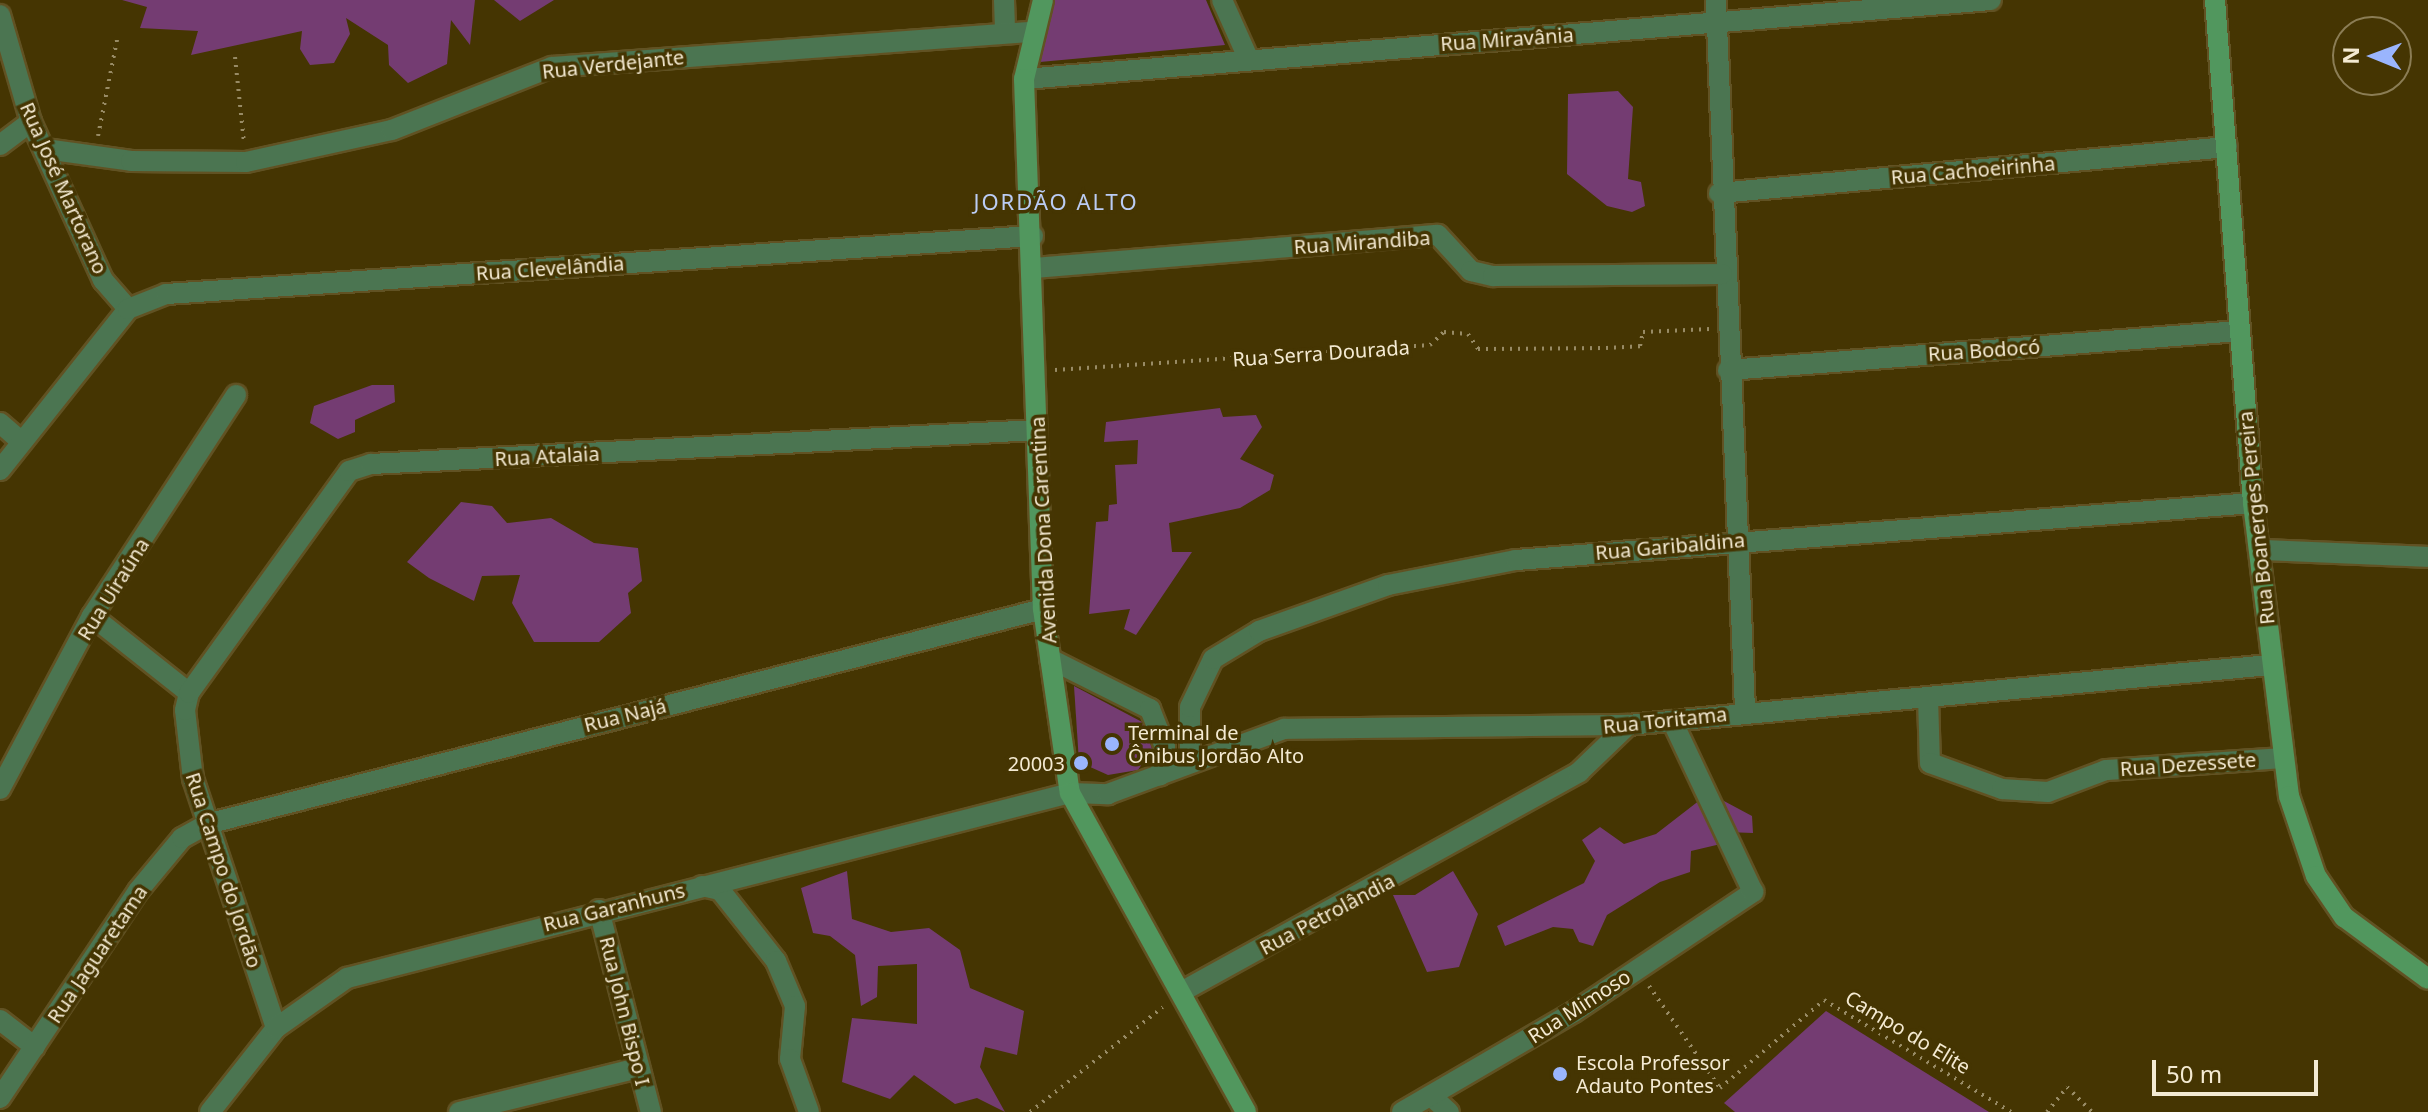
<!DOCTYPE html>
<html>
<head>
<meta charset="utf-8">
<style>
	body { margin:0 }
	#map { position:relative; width:2428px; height:1112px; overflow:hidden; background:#453502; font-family:"Noto Sans",sans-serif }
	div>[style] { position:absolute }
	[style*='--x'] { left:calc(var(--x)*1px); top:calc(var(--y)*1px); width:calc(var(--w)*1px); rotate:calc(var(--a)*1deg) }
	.green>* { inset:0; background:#743c72 }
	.path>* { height:4px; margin-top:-2px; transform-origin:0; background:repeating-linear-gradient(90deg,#988b65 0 2px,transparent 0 8px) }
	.roads { filter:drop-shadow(2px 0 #615223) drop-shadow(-2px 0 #615223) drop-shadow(0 2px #615223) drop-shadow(0 -2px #615223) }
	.street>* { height:20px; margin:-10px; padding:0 10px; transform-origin:10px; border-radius:10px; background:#4b7551 }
	.secondary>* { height:20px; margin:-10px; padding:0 10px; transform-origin:10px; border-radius:10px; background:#51975e }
	.dots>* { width:22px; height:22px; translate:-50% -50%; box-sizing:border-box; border:4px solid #453502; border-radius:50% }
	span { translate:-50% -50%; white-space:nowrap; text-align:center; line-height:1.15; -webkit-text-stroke:7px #453502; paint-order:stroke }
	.street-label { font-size:20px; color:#f4ead2 }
	.poi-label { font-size:20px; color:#f4ead2 }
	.left { translate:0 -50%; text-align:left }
	.right { translate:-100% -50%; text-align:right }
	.neighbourhood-label { font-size:22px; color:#bbccf4; letter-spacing:2px }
	.north { position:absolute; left:2332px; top:16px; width:80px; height:80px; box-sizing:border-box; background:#453502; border:2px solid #8b7d55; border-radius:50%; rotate:271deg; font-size:22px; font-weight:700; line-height:32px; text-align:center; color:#f4ead2 }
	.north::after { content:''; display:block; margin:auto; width:28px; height:36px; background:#9ab5fd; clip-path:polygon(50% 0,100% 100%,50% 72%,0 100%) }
	.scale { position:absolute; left:2152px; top:1060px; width:166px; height:36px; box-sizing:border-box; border:4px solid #f4ead2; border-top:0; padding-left:10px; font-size:24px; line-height:28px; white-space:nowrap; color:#f4ead2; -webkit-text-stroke:6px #453502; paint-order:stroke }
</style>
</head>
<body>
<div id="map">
	<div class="green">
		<div style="clip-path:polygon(122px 0,475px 0,470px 45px,451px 20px,447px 64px,408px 83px,389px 65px,388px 45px,346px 18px,350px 34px,334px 63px,310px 65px,300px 49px,302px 31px,191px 55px,198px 31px,140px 28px,147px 7px)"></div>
		<div style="clip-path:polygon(494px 0,554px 0,520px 21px)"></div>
		<div style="clip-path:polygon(1055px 0,1206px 0,1225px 45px,1040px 62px)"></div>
		<div style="clip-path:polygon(1618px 91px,1633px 107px,1628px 179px,1641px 182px,1645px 206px,1632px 212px,1607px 206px,1567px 174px,1568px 94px)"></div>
		<div style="clip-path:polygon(372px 385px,394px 385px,395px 402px,355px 420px,355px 432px,338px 439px,310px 423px,314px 406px)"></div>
		<div style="clip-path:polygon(1220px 408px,1223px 417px,1256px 415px,1262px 427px,1240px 459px,1274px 475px,1270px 490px,1240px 508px,1169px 523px,1172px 552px,1192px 552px,1136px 635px,1124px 629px,1130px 609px,1089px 614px,1096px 522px,1108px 521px,1109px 505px,1117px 504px,1115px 465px,1137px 464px,1138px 440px,1104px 442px,1106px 422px)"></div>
		<div style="clip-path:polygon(461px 502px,492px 506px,507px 523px,551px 518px,594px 543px,638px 548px,642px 581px,628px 593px,631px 613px,599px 642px,534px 642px,512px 603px,520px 575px,482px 576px,474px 601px,429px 578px,407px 562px)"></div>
		<div style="clip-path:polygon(1074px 686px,1144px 723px,1152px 749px,1138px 770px,1108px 775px,1079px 762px)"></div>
		<div style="clip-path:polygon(1709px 793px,1752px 816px,1753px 833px,1726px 832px,1725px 843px,1691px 851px,1690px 872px,1660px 882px,1607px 915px,1593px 946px,1579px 942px,1573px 929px,1553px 927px,1505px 946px,1497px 926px,1584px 883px,1595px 861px,1582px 840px,1600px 827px,1624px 844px,1656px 834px)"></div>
		<div style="clip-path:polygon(847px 871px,852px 919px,891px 932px,929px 928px,960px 950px,970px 988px,1024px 1011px,1017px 1055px,985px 1047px,980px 1067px,1005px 1112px,977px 1098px,955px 1104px,914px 1075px,890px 1099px,842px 1082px,852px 1018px,917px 1024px,917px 964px,878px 966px,877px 997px,861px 1006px,855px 955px,830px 936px,813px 933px,801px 888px)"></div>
		<div style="clip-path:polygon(1453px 871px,1478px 914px,1459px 967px,1427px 972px,1393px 895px,1415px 895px)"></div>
		<div style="clip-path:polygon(1826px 1011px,1989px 1112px,1735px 1112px,1724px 1103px)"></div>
	</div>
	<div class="path">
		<div style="--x:235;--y:57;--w:86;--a:84"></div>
		<div style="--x:98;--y:136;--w:103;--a:-78.8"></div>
		<div style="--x:1055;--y:370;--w:376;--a:-3.8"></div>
		<div style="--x:1430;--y:345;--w:19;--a:-43"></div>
		<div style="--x:1444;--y:332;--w:24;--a:5"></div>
		<div style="--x:1468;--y:334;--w:18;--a:56"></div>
		<div style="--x:1478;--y:349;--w:128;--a:-0.4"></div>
		<div style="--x:1606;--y:348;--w:34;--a:-3"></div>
		<div style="--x:1640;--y:346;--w:14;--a:-78"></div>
		<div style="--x:1643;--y:332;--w:67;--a:-2.6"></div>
		<div style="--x:1649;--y:986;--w:124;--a:55.2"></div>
		<div style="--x:1720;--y:1088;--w:136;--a:-40.2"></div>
		<div style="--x:1824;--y:1000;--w:218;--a:30.9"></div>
		<div style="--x:1030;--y:1112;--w:169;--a:-38.3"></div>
		<div style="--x:2047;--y:1112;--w:32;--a:-51"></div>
		<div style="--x:2067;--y:1087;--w:35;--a:45"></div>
	</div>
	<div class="roads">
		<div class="street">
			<div style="--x:1004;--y:0;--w:30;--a:88"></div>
			<div style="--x:1222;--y:0;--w:66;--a:65.8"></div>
			<div style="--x:1716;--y:0;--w:712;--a:87.66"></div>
			<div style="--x:0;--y:15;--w:111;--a:73.8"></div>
			<div style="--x:31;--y:122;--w:174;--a:65.5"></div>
			<div style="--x:103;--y:280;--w:38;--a:49"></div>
			<div style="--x:1024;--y:79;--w:970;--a:-4.67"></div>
			<div style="--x:0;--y:145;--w:39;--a:-37"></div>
			<div style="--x:45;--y:149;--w:87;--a:7.9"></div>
			<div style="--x:131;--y:161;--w:115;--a:0.5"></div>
			<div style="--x:246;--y:162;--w:149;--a:-12.4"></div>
			<div style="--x:392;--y:130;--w:172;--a:-21.5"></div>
			<div style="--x:552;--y:67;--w:482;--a:-4.2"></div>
			<div style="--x:1719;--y:193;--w:510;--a:-5.17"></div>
			<div style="--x:1034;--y:268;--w:405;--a:-4.7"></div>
			<div style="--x:1438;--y:235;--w:49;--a:47.5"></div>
			<div style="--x:1471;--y:271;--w:23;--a:13"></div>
			<div style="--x:1493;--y:276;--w:229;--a:-0.5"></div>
			<div style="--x:1728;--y:370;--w:513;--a:-4.36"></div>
			<div style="--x:0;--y:423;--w:28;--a:41"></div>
			<div style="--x:0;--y:470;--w:206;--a:-51.5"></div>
			<div style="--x:128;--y:309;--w:41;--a:-21.5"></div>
			<div style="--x:166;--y:294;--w:869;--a:-3.83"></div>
			<div style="--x:2262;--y:550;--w:166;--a:2.4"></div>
			<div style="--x:92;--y:616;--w:124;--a:38.4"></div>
			<div style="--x:1050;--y:659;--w:112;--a:26.6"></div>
			<div style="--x:1150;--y:709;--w:41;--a:68.5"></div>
			<div style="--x:1165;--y:747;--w:29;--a:100"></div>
			<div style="--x:1928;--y:697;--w:66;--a:88.3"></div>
			<div style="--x:1930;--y:763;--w:77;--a:19.9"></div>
			<div style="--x:2002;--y:789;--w:46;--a:3.7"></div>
			<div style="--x:2048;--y:792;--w:62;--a:-20.8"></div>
			<div style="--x:2106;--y:770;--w:175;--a:-3.9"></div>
			<div style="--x:1190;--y:761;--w:54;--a:-90"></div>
			<div style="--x:1190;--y:707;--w:53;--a:-64.4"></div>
			<div style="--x:1213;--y:659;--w:54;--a:-31.3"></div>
			<div style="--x:1259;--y:631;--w:137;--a:-19.6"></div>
			<div style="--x:1388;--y:585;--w:130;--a:-11.1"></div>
			<div style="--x:1516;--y:560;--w:739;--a:-4.42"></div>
			<div style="--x:0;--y:789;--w:196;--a:-62"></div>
			<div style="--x:92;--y:616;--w:264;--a:-56.9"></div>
			<div style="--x:702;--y:886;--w:18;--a:13"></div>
			<div style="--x:720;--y:890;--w:90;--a:51.7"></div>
			<div style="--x:776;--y:961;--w:49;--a:67.1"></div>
			<div style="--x:795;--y:1006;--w:53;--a:95.4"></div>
			<div style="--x:790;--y:1059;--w:56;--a:70.3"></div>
			<div style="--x:599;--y:910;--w:209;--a:75.6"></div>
			<div style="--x:1183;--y:991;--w:453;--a:-28.9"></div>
			<div style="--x:1579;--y:772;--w:68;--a:-43.8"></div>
			<div style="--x:0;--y:1020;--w:44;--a:37.6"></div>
			<div style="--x:276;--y:1028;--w:262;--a:-108.4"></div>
			<div style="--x:193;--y:779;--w:69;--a:-96.6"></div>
			<div style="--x:185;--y:710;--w:17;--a:-77"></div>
			<div style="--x:189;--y:693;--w:274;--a:-54.2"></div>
			<div style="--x:349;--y:471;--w:23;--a:-18"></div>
			<div style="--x:371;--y:464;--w:667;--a:-2.92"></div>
			<div style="--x:1431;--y:1096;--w:24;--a:42"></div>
			<div style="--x:0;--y:1098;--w:249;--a:-56.3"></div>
			<div style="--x:138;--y:891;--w:69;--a:-50.3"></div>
			<div style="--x:182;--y:838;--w:29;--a:-29"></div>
			<div style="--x:207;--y:824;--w:863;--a:-14.42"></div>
			<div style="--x:210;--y:1112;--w:107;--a:-51.8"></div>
			<div style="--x:276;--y:1028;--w:87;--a:-35.2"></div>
			<div style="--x:347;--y:978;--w:746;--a:-14.35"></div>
			<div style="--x:1070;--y:793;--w:38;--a:2"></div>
			<div style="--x:1108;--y:794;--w:188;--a:-20.3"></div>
			<div style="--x:1284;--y:729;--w:344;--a:-0.7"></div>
			<div style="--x:1628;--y:725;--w:645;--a:-5.34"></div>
			<div style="--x:459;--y:1112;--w:184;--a:-13.8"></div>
			<div style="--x:1402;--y:1112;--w:199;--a:-30.2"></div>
			<div style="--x:1574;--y:1012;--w:216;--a:-33.8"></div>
			<div style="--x:1753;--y:892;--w:189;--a:-115.3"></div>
		</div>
		<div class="secondary">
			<div style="--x:1043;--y:0;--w:81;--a:103.5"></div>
			<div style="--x:1024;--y:79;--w:530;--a:87.95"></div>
			<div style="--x:1043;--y:609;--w:186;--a:81.7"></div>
			<div style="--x:1070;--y:793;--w:364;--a:61.1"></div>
			<div style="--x:2215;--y:0;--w:504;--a:85.68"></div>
			<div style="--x:2253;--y:503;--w:295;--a:83"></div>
			<div style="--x:2289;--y:796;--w:84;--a:71.4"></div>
			<div style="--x:2316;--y:876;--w:50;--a:55.7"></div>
			<div style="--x:2344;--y:917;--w:104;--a:36.4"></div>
		</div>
	</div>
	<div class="dots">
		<div style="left:1112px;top:744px;background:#9ab5fd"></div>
		<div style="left:1081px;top:763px;background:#9ab5fd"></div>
		<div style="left:1560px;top:1074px;background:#9ab5fd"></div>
	</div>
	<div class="street-label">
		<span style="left:1507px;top:39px;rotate:-4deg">Rua Miravânia</span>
		<span style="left:613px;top:64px;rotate:-6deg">Rua Verdejante</span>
		<span style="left:1973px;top:170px;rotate:-5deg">Rua Cachoeirinha</span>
		<span style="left:64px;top:188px;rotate:66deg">Rua José Martorano</span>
		<span style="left:1362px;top:242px;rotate:-4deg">Rua Mirandiba</span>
		<span style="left:550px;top:268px;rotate:-4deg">Rua Clevelândia</span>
		<span style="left:1984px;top:350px;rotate:-4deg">Rua Bodocó</span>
		<span style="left:1321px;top:353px;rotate:-4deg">Rua Serra Dourada</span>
		<span style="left:547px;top:456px;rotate:-3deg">Rua Atalaia</span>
		<span style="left:2256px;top:518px;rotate:-96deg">Rua Boanerges Pereira</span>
		<span style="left:1043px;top:530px;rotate:-93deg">Avenida Dona Carentina</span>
		<span style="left:1670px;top:546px;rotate:-5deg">Rua Garibaldina</span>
		<span style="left:113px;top:589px;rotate:-58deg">Rua Uiraúna</span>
		<span style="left:625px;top:715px;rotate:-14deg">Rua Najá</span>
		<span style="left:1665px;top:720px;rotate:-6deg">Rua Toritama</span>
		<span style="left:2188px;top:764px;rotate:-4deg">Rua Dezessete</span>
		<span style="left:224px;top:870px;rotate:72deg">Rua Campo do Jordão</span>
		<span style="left:614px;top:907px;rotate:-14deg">Rua Garanhuns</span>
		<span style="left:1327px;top:914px;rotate:-28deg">Rua Petrolândia</span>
		<span style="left:97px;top:954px;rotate:-56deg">Rua Jaguaretama</span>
		<span style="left:1579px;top:1006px;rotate:-33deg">Rua Mimoso</span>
		<span style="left:625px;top:1011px;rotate:76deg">Rua John Bispo I</span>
		<span style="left:1908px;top:1032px;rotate:31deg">Campo do Elite</span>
	</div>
	<div class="poi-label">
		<span class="left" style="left:1128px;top:744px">Terminal de<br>Ônibus Jordão Alto</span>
		<span class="right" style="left:1065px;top:763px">20003</span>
		<span class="left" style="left:1576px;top:1074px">Escola Professor<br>Adauto Pontes</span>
	</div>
	<div class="neighbourhood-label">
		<span style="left:1056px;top:202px">JORDÃO ALTO</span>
	</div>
	<div class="north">N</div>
	<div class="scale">50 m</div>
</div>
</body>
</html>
